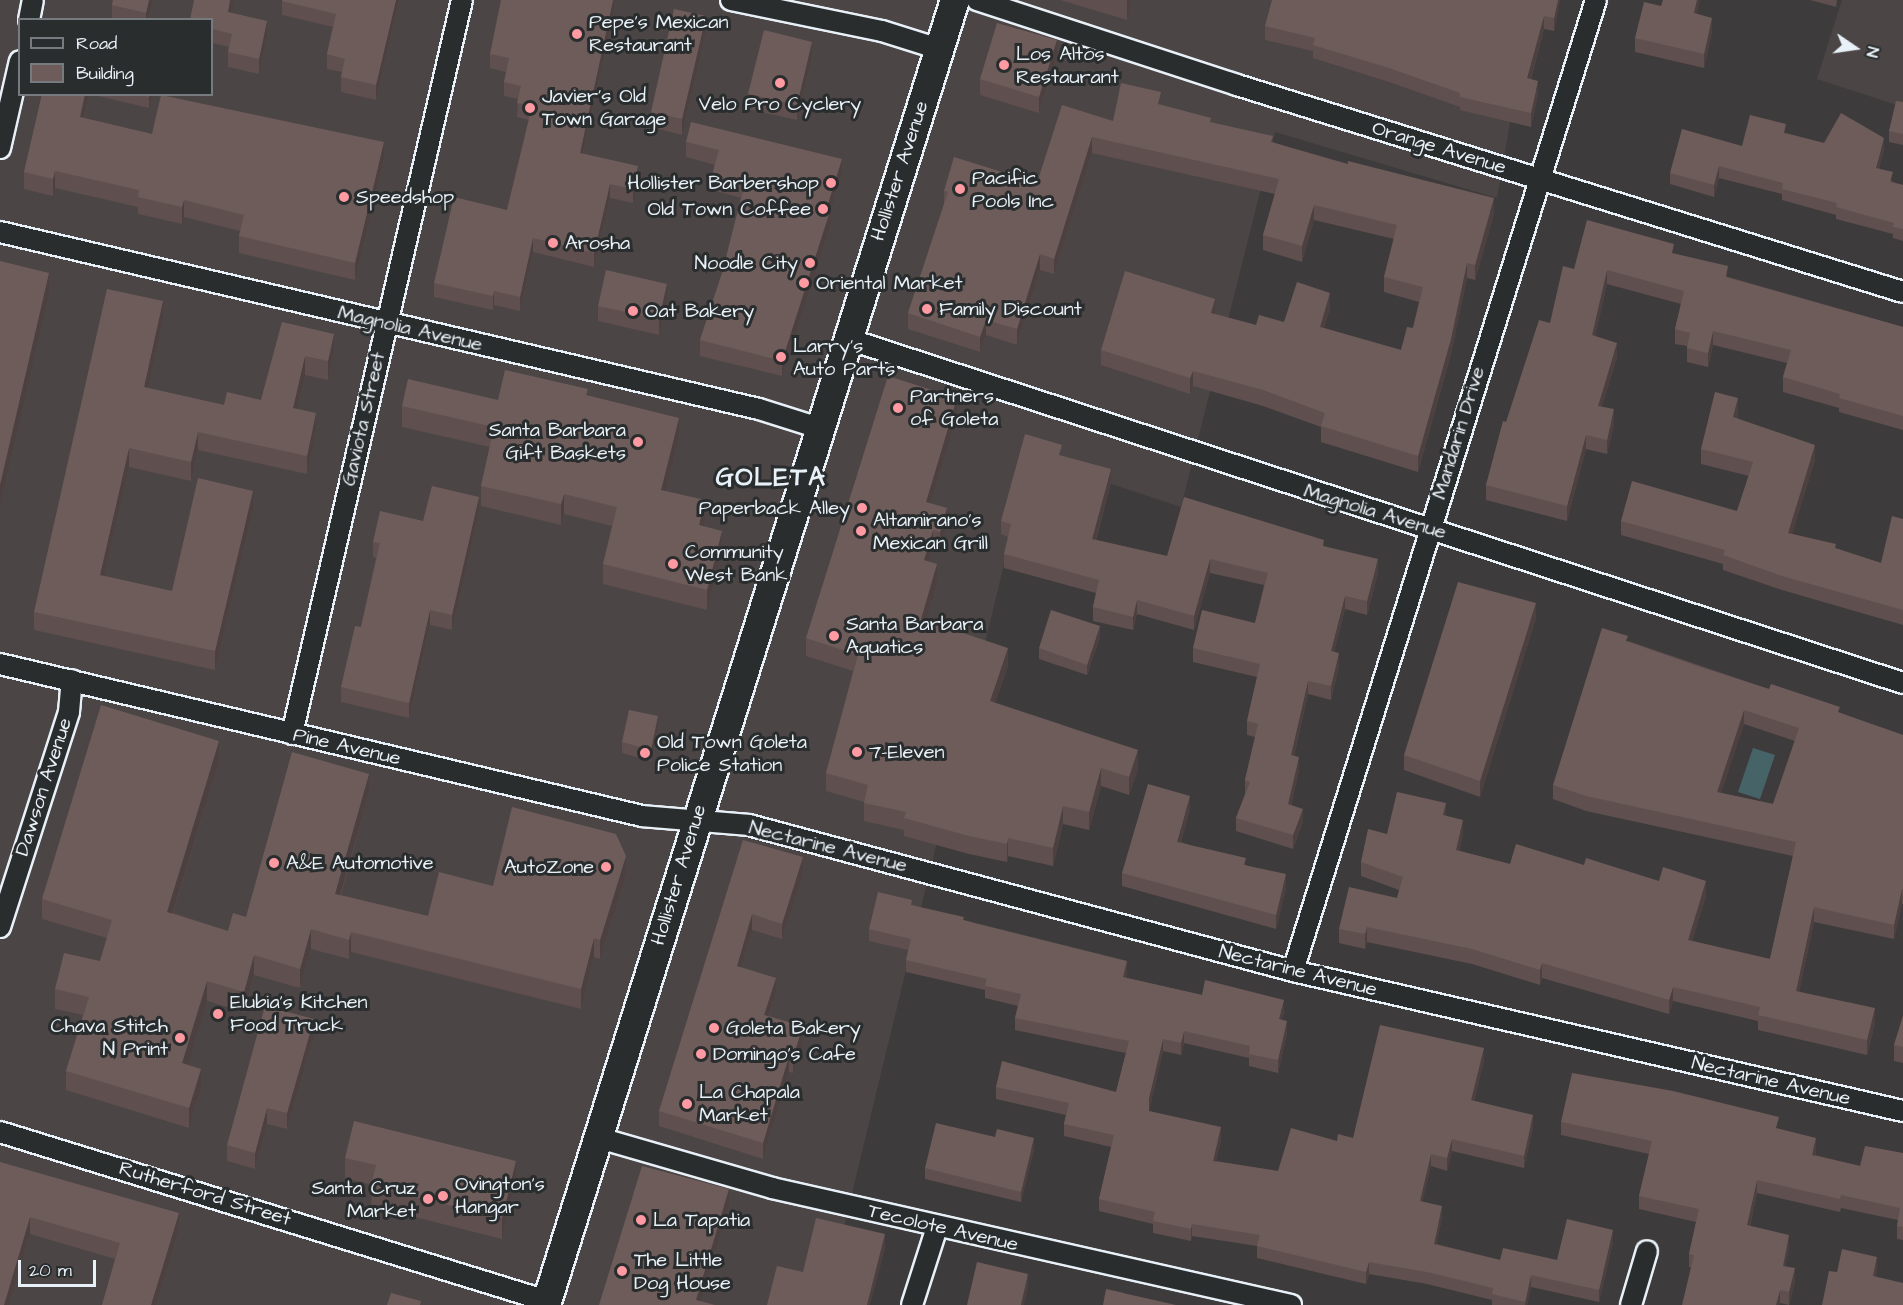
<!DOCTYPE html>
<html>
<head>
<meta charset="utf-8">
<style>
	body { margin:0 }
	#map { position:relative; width:1903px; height:1305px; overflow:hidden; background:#3e3b3c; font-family:"Architects Daughter",sans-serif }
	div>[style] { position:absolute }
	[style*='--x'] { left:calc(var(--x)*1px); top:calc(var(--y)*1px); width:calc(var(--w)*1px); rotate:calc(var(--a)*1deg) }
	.built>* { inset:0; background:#4c4545 }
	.water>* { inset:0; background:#466468 }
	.roads { filter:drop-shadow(2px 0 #e8f1f8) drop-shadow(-2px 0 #e8f1f8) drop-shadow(0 2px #e8f1f8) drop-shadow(0 -2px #e8f1f8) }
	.street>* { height:20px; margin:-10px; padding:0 10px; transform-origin:10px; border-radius:10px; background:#2a2d2e }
	.secondary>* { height:28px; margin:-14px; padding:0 14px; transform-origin:14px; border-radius:14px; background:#2a2d2e }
	.wall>* { inset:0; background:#5f4f4e }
	.shaded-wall>* { inset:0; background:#4d4040 }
	.building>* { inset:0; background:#6e5c5b }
	.dots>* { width:16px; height:16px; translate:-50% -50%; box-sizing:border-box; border:3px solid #2a2d2e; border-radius:50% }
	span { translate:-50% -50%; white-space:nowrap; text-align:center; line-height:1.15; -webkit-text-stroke:6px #2a2d2e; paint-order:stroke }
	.poi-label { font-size:20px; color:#e8f1f8 }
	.left { translate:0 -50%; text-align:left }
	.right { translate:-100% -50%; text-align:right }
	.street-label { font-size:20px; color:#e8f1f8 }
	.district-label { font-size:26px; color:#e8f1f8; font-weight:700; letter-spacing:1.5px }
	.legend { position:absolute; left:18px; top:18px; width:195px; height:78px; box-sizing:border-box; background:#2a2d2e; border:2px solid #767b7f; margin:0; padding:8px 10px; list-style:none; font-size:18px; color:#e8f1f8 }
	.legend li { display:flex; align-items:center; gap:12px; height:30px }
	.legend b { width:30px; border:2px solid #767b7f }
	.north { position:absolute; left:1825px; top:18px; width:60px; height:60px; -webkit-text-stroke:4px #2a2d2e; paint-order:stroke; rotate:103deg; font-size:16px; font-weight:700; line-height:24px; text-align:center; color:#e8f1f8 }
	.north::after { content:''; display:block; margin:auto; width:21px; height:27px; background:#e8f1f8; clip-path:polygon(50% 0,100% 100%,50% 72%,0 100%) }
	.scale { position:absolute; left:18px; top:1260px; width:78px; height:27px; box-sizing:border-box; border:3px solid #e8f1f8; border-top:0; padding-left:8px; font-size:18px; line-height:21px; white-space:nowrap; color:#e8f1f8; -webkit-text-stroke:4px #2a2d2e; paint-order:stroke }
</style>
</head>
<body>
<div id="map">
	<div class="built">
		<div style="clip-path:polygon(evenodd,0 0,1531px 0,1497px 198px,1275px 132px,1181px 507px,1030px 457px,825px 1305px,0 1305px,0 0,20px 20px,212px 20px,212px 94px,20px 94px,20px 20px)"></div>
		<div style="clip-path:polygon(1842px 0,1903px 0,1903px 107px,1817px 79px)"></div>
	</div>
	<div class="water">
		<div style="clip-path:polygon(1753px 748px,1775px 755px,1760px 799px,1738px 792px)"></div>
	</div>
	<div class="roads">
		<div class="street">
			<div style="--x:731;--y:0;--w:154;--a:11.6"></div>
			<div style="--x:882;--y:31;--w:60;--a:17.5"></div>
			<div style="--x:977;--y:0;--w:274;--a:18.1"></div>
			<div style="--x:1237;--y:85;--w:697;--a:17.27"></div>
			<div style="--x:29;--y:20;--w:20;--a:-79"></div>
			<div style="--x:0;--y:148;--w:89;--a:-77.1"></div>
			<div style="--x:0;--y:232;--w:779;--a:13.13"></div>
			<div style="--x:759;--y:409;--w:63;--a:17.6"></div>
			<div style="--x:848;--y:339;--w:1110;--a:18.06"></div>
			<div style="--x:0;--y:664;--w:660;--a:13.32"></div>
			<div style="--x:642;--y:816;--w:107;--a:4.8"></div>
			<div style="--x:749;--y:825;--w:563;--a:15.02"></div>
			<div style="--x:1293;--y:971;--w:626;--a:12.93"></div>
			<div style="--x:292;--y:734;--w:753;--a:-76.96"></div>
			<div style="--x:0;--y:927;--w:226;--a:-72.2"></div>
			<div style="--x:69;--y:712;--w:32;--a:-85"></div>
			<div style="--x:1293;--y:971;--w:1017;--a:-72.67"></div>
			<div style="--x:0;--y:1132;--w:573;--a:17.17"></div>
			<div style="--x:599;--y:1138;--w:180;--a:16.1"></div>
			<div style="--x:772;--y:1188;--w:532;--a:12.7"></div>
			<div style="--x:912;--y:1305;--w:82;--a:-72.2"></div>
			<div style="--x:1631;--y:1305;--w:56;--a:-73.5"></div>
		</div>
		<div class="secondary">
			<div style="--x:546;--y:1305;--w:1368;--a:-72.6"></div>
		</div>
	</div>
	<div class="wall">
		<div style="clip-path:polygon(113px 0,153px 0,148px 20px,112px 20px,112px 5px)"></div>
		<div style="clip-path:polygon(282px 0,399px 0,376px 100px,341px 92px,341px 77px,342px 72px,327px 69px,327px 54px,333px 27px,282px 15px)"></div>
		<div style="clip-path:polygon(614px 0,614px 10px,583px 153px,638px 180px,633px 203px,610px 198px,594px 267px,533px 252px,520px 311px,494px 305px,493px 310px,434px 297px,434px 283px,507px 210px,529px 120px,517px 117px,518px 99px,504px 96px,504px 82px,506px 72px,490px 68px,490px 54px)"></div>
		<div style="clip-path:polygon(1060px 0,1132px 0,1127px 20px)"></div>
		<div style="clip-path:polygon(1560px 0,1554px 31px,1544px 29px,1531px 79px,1538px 94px,1531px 127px,1460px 110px,1460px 107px,1389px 82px,1313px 58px,1313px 51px,1265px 40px,1265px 26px)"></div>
		<div style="clip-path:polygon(1810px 0,1837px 0,1836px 7px)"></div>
		<div style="clip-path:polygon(1661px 6px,1697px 14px,1712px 31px,1704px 68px,1635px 52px,1635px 38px)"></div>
		<div style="clip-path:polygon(231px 13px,267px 35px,259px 74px,228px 67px,228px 52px,229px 47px,212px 43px,212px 20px)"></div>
		<div style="clip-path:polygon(706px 32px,682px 135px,651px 127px,651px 112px)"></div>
		<div style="clip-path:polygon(1057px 56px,1039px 113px,980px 95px,980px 79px)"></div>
		<div style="clip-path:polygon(812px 57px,797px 120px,748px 109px,748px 94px)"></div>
		<div style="clip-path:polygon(42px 94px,89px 94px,84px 118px,152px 134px,384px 159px,355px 280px,239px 253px,239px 236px,240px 231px,184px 217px,182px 224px,138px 214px,138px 207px,55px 188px,53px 196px,24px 189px,24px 172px)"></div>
		<div style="clip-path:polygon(98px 94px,153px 94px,149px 108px,98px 96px)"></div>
		<div style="clip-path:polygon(1903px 102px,1903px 145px,1889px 142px,1889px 131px)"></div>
		<div style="clip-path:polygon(1161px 105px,1211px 122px,1494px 214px,1475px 280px,1467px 278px,1451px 354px,1418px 472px,1321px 442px,1321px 427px,1263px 406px,1193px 386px,1190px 394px,1101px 365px,1101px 350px,1215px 314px,1256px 325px,1284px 322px,1330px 308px,1324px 328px,1401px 350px,1413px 328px,1419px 302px,1384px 292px,1384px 277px,1394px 239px,1314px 220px,1302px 262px,1263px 250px,1263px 235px,1275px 194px,1092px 153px,1054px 274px,1040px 270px,1017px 345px,986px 335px,980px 352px,908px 329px,908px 313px,944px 204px,944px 191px,1037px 183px,1113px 121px)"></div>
		<div style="clip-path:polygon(1786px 133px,1824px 143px,1884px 149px,1879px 168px,1893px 182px,1903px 185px,1903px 241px,1893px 238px,1893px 234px,1836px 219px,1836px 215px,1782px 200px,1782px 194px,1719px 178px,1714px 197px,1670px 184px,1670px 173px,1742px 146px)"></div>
		<div style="clip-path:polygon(686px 142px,842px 175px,831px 210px,831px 224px,782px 376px,700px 356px,700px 340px,722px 273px,741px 198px,712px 190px,712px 175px,715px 165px,686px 157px)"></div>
		<div style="clip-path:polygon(1674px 254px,1728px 277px,1903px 327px,1903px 430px,1839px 412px,1839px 408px,1783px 392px,1783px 377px,1787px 363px,1713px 345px,1708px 367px,1687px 362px,1687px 346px,1675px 344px,1675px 329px,1681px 304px,1607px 284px,1595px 336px,1617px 357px,1602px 406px,1614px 424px,1607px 454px,1586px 449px,1567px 521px,1486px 500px,1486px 485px,1506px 422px,1574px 269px)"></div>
		<div style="clip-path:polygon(667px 299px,659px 335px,598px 321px,598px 306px)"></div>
		<div style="clip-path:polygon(163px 320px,148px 388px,224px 405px,261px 400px,282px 322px,334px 353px,328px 380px,305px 375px,297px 408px,316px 432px,307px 474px,198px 450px,191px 481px,129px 467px,104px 576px,172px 591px,253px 509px,215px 670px,34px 630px,34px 612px)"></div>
		<div style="clip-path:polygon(588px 396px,679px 439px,666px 491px,705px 521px,704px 526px,722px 551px,707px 610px,603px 584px,603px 564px,612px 526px,564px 514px,561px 525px,481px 506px,481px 486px,490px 447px,402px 427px,402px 406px)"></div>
		<div style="clip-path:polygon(1738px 413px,1737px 418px,1815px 460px,1792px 534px,1881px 563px,1903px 519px,1903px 625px,1782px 590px,1723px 570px,1723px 564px,1621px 535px,1621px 521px,1737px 511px,1749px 476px,1701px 464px,1701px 449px)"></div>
		<div style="clip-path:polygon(957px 416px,931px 504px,947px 526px,940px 550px,933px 548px,929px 561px,937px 582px,925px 621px,1008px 666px,995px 703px,1138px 769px,1129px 795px,1101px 786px,1089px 830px,1063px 824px,1053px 866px,1008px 856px,1007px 862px,969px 854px,904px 836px,904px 830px,864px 821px,864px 802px,826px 791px,826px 773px,853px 671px,806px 656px,806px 638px)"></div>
		<div style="clip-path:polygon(1062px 456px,1111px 483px,1096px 540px,1167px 556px,1324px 546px,1378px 573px,1367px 615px,1345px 609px,1334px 652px,1339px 666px,1331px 700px,1308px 694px,1294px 756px,1299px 770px,1291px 805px,1303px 822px,1293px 849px,1236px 831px,1236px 818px,1245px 794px,1245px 780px,1255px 737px,1247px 735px,1247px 721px,1257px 677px,1193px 662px,1193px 648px,1255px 623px,1264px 585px,1210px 573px,1194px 630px,1137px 614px,1133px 630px,1093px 621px,1093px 607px,1096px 593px,1004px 568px,1004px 554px,1008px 537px,1001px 534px,1001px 521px)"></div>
		<div style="clip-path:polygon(479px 512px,452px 630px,430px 625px,409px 718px,341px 702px,341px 687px,361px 627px,376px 558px,373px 557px,373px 542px,423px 521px)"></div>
		<div style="clip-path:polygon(1536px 618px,1480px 797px,1404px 770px,1404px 755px)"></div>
		<div style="clip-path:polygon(1100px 637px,1087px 675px,1039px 659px,1039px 648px)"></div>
		<div style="clip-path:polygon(evenodd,1628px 641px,1903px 735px,1903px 904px,1902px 904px,1894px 939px,1814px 922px,1799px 992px,1875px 1023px,1867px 1055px,1758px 1030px,1758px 1021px,1673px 1001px,1669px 1014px,1542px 978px,1540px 985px,1472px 964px,1367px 942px,1365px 949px,1339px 943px,1339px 929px,1397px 898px,1399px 890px,1361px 876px,1361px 862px,1387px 834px,1446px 816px,1463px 835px,1459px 851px,1510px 864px,1584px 865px,1706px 896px,1692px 941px,1770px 959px,1793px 856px,1586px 811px,1553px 799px,1553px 785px,1628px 641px,1744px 724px,1795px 741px,1773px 804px,1721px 793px,1744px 724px)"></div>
		<div style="clip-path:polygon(658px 727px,651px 761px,622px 753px,622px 742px)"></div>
		<div style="clip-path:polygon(219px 761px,173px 913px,228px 931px,246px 917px,369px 793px,341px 895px,428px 916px,493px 886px,626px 875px,600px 959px,594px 957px,581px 1009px,351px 952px,349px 959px,311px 949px,300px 988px,254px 975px,244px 1012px,207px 1001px,187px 1065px,201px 1089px,189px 1128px,66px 1090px,66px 1071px,83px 1015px,55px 1009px,55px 989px,100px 961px,107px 938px,42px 919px,42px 899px)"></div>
		<div style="clip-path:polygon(1190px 809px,1181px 842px,1246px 865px,1286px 888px,1276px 929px,1122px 886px,1122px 873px)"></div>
		<div style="clip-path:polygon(743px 840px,803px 873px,782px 939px,752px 930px,741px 967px,776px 993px,769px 1016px,803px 1042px,793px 1073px,789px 1072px,763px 1159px,659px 1126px,659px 1111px)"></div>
		<div style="clip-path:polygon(912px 905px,964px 920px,1127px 973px,1126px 978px,1202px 995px,1284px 1012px,1282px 1019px,1287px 1033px,1278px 1073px,1249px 1066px,1249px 1058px,1184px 1043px,1181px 1055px,1163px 1051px,1149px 1111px,1221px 1140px,1216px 1161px,1278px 1171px,1337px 1141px,1353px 1138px,1484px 1060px,1474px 1101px,1533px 1127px,1524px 1168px,1452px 1151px,1447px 1171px,1431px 1166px,1422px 1202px,1442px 1218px,1436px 1244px,1500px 1260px,1557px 1260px,1613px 1242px,1599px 1302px,1531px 1287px,1527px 1305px,1492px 1305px,1492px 1300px,1427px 1284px,1369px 1274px,1366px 1284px,1257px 1258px,1257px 1246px,1192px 1236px,1191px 1241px,1153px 1233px,1153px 1224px,1099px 1211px,1099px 1199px,1111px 1147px,1064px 1136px,1064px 1124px,1066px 1115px,996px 1099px,996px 1087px,1116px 1092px,1126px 1053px,1015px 1030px,1015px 1018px,1018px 1006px,985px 998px,985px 990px,906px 972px,906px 960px,908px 950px,869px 941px,869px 929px)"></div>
		<div style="clip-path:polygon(1903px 1016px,1903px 1063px,1894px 1061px,1894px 1045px)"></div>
		<div style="clip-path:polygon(314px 1035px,287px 1129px,267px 1124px,255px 1169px,227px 1161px,227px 1145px)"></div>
		<div style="clip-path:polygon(1561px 1122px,1779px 1129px,1816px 1151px,1815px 1155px,1860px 1166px,1903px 1153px,1903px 1240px,1897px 1239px,1897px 1226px,1898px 1220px,1841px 1208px,1840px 1212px,1757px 1193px,1750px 1226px,1789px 1248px,1785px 1266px,1795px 1281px,1789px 1305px,1780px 1303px,1689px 1267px,1689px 1254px,1696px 1222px,1639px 1209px,1639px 1196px,1649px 1154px,1561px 1135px)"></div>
		<div style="clip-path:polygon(1034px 1149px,1021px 1202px,925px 1179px,925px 1168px)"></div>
		<div style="clip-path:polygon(345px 1158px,516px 1181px,502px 1239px,371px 1206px,372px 1185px,345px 1178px)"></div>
		<div style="clip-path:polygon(0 1162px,179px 1230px,156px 1305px,102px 1305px,115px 1259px,30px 1234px,9px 1305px,0 1305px)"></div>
	</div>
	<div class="shaded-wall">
		<div style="clip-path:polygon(149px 0,153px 0,148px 20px,146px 20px,146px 13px)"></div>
		<div style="clip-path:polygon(230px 0,234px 0,228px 26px,228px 12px)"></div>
		<div style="clip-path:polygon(396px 0,399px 0,376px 100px,376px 85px)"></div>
		<div style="clip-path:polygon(613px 0,614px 0,614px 10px,580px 166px,580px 153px)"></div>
		<div style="clip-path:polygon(1127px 0,1132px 0,1127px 20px)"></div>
		<div style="clip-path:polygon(1558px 0,1560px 0,1560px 2px,1554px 31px,1554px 18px)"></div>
		<div style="clip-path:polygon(1697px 0,1700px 0,1694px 27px,1694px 13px)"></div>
		<div style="clip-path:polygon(706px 16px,706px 32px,682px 135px,682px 119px)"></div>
		<div style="clip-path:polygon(1544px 16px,1544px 29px,1527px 92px,1527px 78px)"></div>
		<div style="clip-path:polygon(1712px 18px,1712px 31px,1704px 68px,1704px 54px)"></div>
		<div style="clip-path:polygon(267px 21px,267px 35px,259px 74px,259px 59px)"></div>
		<div style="clip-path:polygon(1057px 40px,1057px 56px,1039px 113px,1039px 97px)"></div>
		<div style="clip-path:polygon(812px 42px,812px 57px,797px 120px,797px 105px)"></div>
		<div style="clip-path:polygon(1538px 81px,1538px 94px,1531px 127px,1531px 113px)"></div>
		<div style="clip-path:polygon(85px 94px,89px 94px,80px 134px,80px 117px)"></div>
		<div style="clip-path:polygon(150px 94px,153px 94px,149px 108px,149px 97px)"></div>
		<div style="clip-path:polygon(1092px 137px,1092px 153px,1054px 274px,1054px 259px)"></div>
		<div style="clip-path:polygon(1884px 138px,1884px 149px,1876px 179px,1876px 168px)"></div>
		<div style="clip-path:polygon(384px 142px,384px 159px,355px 280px,355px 263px)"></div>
		<div style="clip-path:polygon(842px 159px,842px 175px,831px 210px,831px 224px,782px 376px,782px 361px,827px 207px)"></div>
		<div style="clip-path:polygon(638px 166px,638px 180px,633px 203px,633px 189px)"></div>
		<div style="clip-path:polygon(1719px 166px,1719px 178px,1714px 197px,1714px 185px)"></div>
		<div style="clip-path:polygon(55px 171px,55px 188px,53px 196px,53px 179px)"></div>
		<div style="clip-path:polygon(610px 184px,610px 198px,594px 267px,594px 253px)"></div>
		<div style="clip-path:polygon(1494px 198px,1494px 214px,1475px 280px,1475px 265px)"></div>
		<div style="clip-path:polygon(184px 200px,184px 217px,182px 224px,182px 207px)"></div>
		<div style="clip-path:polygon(1314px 205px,1314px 220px,1302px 262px,1302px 246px)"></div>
		<div style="clip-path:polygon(533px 238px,533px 252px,520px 311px,520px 297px)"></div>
		<div style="clip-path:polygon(1040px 254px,1040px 270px,1017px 345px,1017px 329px)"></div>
		<div style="clip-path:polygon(1467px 263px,1467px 278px,1451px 354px,1418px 472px,1418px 456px)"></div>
		<div style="clip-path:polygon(1607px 270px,1607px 284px,1592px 350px,1592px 335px)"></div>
		<div style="clip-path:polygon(49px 273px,49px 293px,0 505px,0 485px)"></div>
		<div style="clip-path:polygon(667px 284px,667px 299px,659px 335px,659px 319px)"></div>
		<div style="clip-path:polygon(494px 291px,494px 305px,493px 310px,493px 296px)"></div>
		<div style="clip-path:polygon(1330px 293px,1330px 308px,1320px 342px,1320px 327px)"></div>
		<div style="clip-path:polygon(1215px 299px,1215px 315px,1211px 313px)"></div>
		<div style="clip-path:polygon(163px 301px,163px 320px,144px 406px,144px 387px)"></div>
		<div style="clip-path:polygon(986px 320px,986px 335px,980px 352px,980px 337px)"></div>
		<div style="clip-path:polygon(1713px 331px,1713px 345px,1708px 367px,1708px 353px)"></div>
		<div style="clip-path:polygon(334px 334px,334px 353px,328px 380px,328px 361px)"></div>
		<div style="clip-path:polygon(1617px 343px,1617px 357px,1598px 420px,1598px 406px)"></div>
		<div style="clip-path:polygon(305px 356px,305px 375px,293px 426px,293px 408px)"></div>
		<div style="clip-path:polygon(1193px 371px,1193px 386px,1190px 394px,1190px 378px)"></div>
		<div style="clip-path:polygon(957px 398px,957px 416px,926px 520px,926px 502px)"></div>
		<div style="clip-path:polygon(1738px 398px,1738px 413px,1733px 432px,1733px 417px)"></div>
		<div style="clip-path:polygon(1614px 409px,1614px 424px,1607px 454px,1607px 440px)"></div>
		<div style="clip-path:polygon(316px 413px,316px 432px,307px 474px,307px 456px)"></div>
		<div style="clip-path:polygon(679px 418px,679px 439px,661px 510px,661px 490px)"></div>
		<div style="clip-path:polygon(198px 432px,198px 450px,191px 481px,191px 462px)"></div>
		<div style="clip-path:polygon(1586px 435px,1586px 449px,1567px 521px,1567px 506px)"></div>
		<div style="clip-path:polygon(1815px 445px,1815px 460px,1788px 548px,1788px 533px)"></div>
		<div style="clip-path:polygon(129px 448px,129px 467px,100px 594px,100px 575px)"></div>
		<div style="clip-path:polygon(1111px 469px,1111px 483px,1092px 553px,1092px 539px)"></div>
		<div style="clip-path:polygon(253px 491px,253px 509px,215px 670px,215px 651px)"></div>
		<div style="clip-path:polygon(564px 494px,564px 514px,561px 525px,561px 504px)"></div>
		<div style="clip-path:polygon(479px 497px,479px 512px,452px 630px,452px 615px)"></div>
		<div style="clip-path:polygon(705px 500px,705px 521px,699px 545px,699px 525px)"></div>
		<div style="clip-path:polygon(947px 508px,947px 526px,940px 550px,940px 532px)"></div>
		<div style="clip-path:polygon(933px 530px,933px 548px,924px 578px,924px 560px)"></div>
		<div style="clip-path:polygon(722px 531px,722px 551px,707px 610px,707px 590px)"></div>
		<div style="clip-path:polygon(1210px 559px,1210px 573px,1194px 630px,1194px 616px)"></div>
		<div style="clip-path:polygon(1378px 559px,1378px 573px,1367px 615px,1367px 601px)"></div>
		<div style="clip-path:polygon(937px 564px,937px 582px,921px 637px,921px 619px)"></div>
		<div style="clip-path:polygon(1345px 596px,1345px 609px,1331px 664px,1331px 651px)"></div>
		<div style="clip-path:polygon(1137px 600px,1137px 614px,1133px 630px,1133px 617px)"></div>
		<div style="clip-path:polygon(1536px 603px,1536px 618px,1480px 797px,1480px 781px)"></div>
		<div style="clip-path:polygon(430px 610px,430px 625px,409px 718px,409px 703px)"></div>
		<div style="clip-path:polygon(1100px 626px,1100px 637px,1087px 675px,1087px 665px)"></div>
		<div style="clip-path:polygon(1008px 648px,1008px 666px,990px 719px,990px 701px)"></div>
		<div style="clip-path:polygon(1339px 653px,1339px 666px,1331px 700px,1331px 686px)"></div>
		<div style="clip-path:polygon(1308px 681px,1308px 694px,1291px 768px,1291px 755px)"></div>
		<div style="clip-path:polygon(1744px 710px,1744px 724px,1717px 807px,1717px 792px)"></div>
		<div style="clip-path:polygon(658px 716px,658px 727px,651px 761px,651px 750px)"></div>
		<div style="clip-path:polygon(219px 741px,219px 761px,167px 931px,167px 912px)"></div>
		<div style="clip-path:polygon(1138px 750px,1138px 769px,1129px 795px,1129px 777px)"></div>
		<div style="clip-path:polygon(1299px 757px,1299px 770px,1288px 817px,1288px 804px)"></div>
		<div style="clip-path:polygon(1101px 768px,1101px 786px,1089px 830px,1089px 812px)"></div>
		<div style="clip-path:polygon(369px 774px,369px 793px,335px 913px,335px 894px)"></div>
		<div style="clip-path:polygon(1190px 796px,1190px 809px,1177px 855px,1177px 842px)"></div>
		<div style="clip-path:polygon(1446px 803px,1446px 818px,1443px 815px)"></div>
		<div style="clip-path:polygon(1063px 806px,1063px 824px,1053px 866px,1053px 848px)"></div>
		<div style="clip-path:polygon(1303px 809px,1303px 822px,1293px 849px,1293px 835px)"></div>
		<div style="clip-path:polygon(1463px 820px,1463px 835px,1456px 865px,1456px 850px)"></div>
		<div style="clip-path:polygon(1008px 838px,1008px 856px,1007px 862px,1007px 844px)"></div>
		<div style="clip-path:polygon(626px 856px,626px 875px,600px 959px,600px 940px)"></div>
		<div style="clip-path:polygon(803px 857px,803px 873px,782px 939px,782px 924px)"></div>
		<div style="clip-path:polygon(1286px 874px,1286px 888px,1276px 929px,1276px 915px)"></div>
		<div style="clip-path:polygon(1706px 881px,1706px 896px,1688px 955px,1688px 940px)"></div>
		<div style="clip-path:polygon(1902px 889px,1902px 904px,1894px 939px,1894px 925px)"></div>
		<div style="clip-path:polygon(1814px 907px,1814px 922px,1796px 1006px,1796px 991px)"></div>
		<div style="clip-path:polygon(752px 914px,752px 930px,737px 981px,737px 966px)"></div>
		<div style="clip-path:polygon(1367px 927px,1367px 942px,1365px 949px,1365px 934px)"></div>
		<div style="clip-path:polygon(311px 929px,311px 949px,300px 988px,300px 969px)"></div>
		<div style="clip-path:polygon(351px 932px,351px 952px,349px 959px,349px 940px)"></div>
		<div style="clip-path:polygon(594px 938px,594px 957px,581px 1009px,581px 989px)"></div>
		<div style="clip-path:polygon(254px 955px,254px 975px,244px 1012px,244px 992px)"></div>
		<div style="clip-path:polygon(1127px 961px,1127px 973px,1123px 989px,1123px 977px)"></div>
		<div style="clip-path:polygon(1542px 963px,1542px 978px,1540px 985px,1540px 970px)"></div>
		<div style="clip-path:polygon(776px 978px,776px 993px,764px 1030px,764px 1015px)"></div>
		<div style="clip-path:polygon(207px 981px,207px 1001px,182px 1083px,182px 1063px)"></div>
		<div style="clip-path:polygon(1673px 987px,1673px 1001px,1669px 1014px,1669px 1000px)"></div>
		<div style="clip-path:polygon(1284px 1000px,1284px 1012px,1279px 1031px,1279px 1019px)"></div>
		<div style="clip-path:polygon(1875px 1008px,1875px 1023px,1867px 1055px,1867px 1040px)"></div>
		<div style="clip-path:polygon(314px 1019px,314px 1035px,287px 1129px,287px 1113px)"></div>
		<div style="clip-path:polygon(1287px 1021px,1287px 1033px,1278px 1073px,1278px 1060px)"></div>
		<div style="clip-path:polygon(803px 1026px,803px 1042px,793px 1073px,793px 1057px)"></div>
		<div style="clip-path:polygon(1184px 1031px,1184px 1043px,1181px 1055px,1181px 1043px)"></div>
		<div style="clip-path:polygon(1163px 1039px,1163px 1051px,1149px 1111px,1149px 1098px)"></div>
		<div style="clip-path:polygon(1484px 1048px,1484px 1060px,1471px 1112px,1471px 1100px)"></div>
		<div style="clip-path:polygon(789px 1056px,789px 1072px,763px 1159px,763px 1143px)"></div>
		<div style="clip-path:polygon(201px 1069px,201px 1089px,189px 1128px,189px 1108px)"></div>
		<div style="clip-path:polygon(267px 1108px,267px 1124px,255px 1169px,255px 1153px)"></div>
		<div style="clip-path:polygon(1533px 1115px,1533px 1127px,1524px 1168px,1524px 1156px)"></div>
		<div style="clip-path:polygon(1221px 1127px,1221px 1140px,1213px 1173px,1213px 1161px)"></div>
		<div style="clip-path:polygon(1034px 1138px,1034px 1149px,1021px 1202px,1021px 1192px)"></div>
		<div style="clip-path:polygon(1816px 1138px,1816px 1151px,1812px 1168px,1812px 1155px)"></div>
		<div style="clip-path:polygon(1452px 1139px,1452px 1151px,1447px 1171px,1447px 1158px)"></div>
		<div style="clip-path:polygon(1431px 1154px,1431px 1166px,1420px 1213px,1420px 1201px)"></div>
		<div style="clip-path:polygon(516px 1161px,516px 1181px,502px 1239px,502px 1218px)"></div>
		<div style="clip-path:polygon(1757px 1180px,1757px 1193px,1747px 1238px,1747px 1225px)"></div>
		<div style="clip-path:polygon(729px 1189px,729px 1205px,699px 1305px,696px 1300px)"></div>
		<div style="clip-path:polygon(1442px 1206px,1442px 1218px,1434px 1256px,1434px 1244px)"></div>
		<div style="clip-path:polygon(179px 1213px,179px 1230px,156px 1305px,151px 1305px)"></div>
		<div style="clip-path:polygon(30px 1217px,30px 1234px,9px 1305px,4px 1305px)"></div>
		<div style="clip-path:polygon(1192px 1224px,1192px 1236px,1191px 1241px,1191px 1229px)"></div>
		<div style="clip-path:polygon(1613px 1230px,1613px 1242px,1599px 1302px,1599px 1290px)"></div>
		<div style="clip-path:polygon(885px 1234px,885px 1249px,870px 1305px,867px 1305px)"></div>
		<div style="clip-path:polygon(1789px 1235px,1789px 1248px,1783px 1279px,1783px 1266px)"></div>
		<div style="clip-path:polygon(1877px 1257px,1877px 1273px,1873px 1291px,1873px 1276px)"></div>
		<div style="clip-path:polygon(1369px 1262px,1369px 1274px,1366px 1284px,1366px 1272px)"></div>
		<div style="clip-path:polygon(1795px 1268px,1795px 1281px,1789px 1305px,1789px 1292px)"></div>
		<div style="clip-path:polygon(1028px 1274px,1028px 1288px,1024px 1305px,1021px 1305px)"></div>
		<div style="clip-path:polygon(1531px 1275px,1531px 1287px,1527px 1305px,1525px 1305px)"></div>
		<div style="clip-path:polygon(1780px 1290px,1780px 1303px,1779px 1305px,1776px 1305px)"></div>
	</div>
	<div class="building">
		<div style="clip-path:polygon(113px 0,149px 0,146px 13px,112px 5px)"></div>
		<div style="clip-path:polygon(194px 0,230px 0,228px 12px,267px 21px,259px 59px,228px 52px,232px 34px,212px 29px,212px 20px,190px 20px)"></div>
		<div style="clip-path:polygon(282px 0,396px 0,376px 85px,341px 77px,345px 59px,327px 54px,336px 14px,282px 1px)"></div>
		<div style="clip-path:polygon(501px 0,613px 0,580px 153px,638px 166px,633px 189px,610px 184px,594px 253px,533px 238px,520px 297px,494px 291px,493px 296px,434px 283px,454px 197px,507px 210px,532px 106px,517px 103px,521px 86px,504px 82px,509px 58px,490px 54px)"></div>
		<div style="clip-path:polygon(1272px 0,1558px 0,1554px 18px,1544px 16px,1527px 78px,1538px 81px,1531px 113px,1460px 97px,1460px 93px,1389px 68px,1313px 45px,1315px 38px,1265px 26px)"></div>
		<div style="clip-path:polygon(1663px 0,1697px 0,1694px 13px,1712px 18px,1704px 54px,1635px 38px,1644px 2px,1661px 6px)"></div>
		<div style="clip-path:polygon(674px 9px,706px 16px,682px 119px,651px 112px)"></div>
		<div style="clip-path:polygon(997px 23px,1057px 40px,1039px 97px,980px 79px)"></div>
		<div style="clip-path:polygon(764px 30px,812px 42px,797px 105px,748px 94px)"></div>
		<div style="clip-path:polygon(1121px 83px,1161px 92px,1158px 104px,1211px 118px,1210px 122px,1273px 136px,1271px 142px,1348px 164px,1348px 161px,1494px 198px,1475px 265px,1467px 263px,1451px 339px,1418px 456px,1321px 426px,1325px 413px,1263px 390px,1193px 371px,1190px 378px,1101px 350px,1125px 271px,1215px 299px,1211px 313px,1256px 325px,1259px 315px,1284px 322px,1297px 282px,1330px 293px,1320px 327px,1401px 350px,1407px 327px,1413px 328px,1423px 287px,1384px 277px,1397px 225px,1314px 205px,1302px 246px,1263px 235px,1279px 179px,1092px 137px,1054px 259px,1040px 254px,1017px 329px,986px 320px,980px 337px,908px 313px,948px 192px,944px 191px,954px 157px,1037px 183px,1062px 105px,1113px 121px)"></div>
		<div style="clip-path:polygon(42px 94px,85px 94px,80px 117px,152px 134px,161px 95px,384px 142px,355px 263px,239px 236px,244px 215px,184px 200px,182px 207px,138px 197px,139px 190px,55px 171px,53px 179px,24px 172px)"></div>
		<div style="clip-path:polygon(138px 94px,150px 94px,149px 97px)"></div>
		<div style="clip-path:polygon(1896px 101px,1903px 102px,1903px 134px,1889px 131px)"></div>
		<div style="clip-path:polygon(1841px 113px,1884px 138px,1876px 168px,1893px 172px,1890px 182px,1903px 185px,1903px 229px,1893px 227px,1894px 223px,1836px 207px,1837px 203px,1782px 189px,1783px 183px,1719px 166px,1714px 185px,1670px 173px,1682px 129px,1742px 146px,1750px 115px,1786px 124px,1784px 133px,1824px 143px)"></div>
		<div style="clip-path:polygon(691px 122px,842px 159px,827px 207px,831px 208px,782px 361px,700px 340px,722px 273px,745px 183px,712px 175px,719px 150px,686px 142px)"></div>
		<div style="clip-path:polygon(1587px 220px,1674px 244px,1672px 253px,1728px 266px,1726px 277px,1903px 327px,1903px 416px,1839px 398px,1840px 394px,1783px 377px,1791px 350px,1713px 331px,1708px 353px,1687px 348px,1690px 333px,1675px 329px,1684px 291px,1607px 270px,1592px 335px,1617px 343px,1598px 406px,1614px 409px,1607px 440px,1586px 435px,1567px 506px,1486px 485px,1503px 421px,1506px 422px,1539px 320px,1550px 323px,1563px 266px,1574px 269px)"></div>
		<div style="clip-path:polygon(0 261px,49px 273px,0 485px)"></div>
		<div style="clip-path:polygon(606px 270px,667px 284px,659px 319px,598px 306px)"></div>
		<div style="clip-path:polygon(107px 289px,163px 301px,144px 387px,224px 405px,227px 392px,261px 400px,282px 322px,334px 334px,328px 361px,305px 356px,293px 408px,316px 413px,307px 456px,198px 432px,191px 462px,129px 448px,100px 575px,172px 591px,198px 478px,253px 491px,215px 651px,34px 612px)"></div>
		<div style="clip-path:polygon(505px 370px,588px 389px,586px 395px,679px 418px,661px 490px,705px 500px,699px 525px,722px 531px,707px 590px,603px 564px,617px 507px,564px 494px,561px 504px,481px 486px,494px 427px,402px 406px,408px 379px,498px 400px)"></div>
		<div style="clip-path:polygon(888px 376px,957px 398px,926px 502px,947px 508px,940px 532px,933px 530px,924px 560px,937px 564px,921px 619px,1008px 648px,990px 701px,1138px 750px,1129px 777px,1101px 768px,1089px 812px,1063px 806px,1053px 848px,1008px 838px,1007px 844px,969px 836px,904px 818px,906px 812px,864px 803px,868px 785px,826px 773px,858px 655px,806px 638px)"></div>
		<div style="clip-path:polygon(1715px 392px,1738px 398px,1733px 417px,1815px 445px,1788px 533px,1836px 544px,1835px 548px,1881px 563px,1892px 516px,1903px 519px,1903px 610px,1782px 576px,1723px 555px,1725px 550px,1621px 521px,1632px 481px,1737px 511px,1753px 462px,1701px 449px)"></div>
		<div style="clip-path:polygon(1025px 434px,1062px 445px,1059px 455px,1111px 469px,1092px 539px,1167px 556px,1184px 497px,1324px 540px,1323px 546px,1378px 559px,1367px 601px,1345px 596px,1331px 651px,1339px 653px,1331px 686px,1308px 681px,1291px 755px,1299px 757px,1288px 804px,1303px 809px,1293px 835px,1236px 818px,1250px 782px,1245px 780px,1258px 724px,1247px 721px,1260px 664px,1193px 648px,1202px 610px,1255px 623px,1268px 573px,1210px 559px,1194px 616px,1137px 600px,1133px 617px,1093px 607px,1099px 580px,1004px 554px,1011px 524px,1001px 521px)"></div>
		<div style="clip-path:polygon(432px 486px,479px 497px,452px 615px,430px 610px,409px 703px,341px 687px,355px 626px,361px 627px,380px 543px,373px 542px,380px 511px,423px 521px)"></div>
		<div style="clip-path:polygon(1458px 582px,1536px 603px,1480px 781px,1404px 755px)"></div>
		<div style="clip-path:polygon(1051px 610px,1100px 626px,1087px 665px,1039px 648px)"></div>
		<div style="clip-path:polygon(evenodd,1602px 628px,1628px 636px,1626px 641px,1697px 666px,1769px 689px,1771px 684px,1840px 707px,1838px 712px,1903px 735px,1903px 889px,1902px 889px,1894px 925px,1814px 907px,1796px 991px,1875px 1008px,1867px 1040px,1758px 1015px,1760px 1007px,1673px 987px,1669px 1000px,1542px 963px,1540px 970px,1472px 949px,1367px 927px,1365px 934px,1339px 929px,1349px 887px,1397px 898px,1403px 877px,1361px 862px,1368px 829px,1387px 834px,1397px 792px,1446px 803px,1443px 815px,1463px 820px,1456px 850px,1510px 864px,1516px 844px,1584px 865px,1586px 858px,1659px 881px,1663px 867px,1706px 881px,1688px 940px,1770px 959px,1796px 842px,1586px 796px,1553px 785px,1602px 628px,1744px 710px,1799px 728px,1773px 804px,1717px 792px,1744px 710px)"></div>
		<div style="clip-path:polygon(101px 705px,219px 741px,167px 912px,228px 931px,233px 913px,246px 917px,292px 752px,369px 774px,335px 894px,428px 916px,439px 872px,493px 886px,512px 807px,616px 834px,626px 856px,600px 940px,594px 938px,581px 989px,351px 932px,349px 940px,311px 929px,300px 969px,254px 955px,244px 992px,207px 981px,182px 1063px,201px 1069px,189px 1108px,66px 1071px,89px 997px,55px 989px,64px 953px,100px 961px,112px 920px,42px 899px)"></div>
		<div style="clip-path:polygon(629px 710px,658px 716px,651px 750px,622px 742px)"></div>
		<div style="clip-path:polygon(1148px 784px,1190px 796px,1177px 842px,1246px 858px,1244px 865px,1286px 874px,1276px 915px,1122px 873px)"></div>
		<div style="clip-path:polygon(743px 840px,803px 857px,782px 924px,752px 914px,737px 966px,776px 978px,764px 1015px,803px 1026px,793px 1057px,789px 1056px,763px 1143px,659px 1111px)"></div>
		<div style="clip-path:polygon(878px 892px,912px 900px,911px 905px,964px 917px,963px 920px,1127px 961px,1123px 977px,1202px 995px,1205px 980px,1284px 1000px,1279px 1019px,1287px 1021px,1278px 1060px,1249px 1054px,1250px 1046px,1184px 1031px,1181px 1043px,1163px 1039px,1149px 1098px,1149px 1111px,1221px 1127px,1213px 1161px,1278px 1171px,1291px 1128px,1337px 1141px,1338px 1134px,1353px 1138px,1380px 1025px,1484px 1048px,1471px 1100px,1533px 1115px,1524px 1156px,1452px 1139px,1447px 1158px,1431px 1154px,1420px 1201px,1442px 1206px,1434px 1244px,1500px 1260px,1503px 1248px,1557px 1260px,1567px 1219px,1613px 1230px,1599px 1290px,1531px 1275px,1525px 1302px,1492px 1294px,1493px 1288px,1427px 1272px,1369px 1262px,1366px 1272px,1257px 1246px,1260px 1235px,1192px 1224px,1191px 1229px,1153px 1221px,1155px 1212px,1099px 1199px,1114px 1135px,1064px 1124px,1069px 1103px,996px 1087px,1002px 1061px,1116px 1092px,1129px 1041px,1015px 1018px,1021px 994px,985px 986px,987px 979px,906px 960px,911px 939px,869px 929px)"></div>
		<div style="clip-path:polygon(265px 1006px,314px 1019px,287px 1113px,267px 1108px,255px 1153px,227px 1145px)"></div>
		<div style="clip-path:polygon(1903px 1016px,1903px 1047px,1894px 1045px)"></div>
		<div style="clip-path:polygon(1572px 1073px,1673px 1091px,1779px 1117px,1776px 1128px,1816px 1138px,1812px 1155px,1860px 1166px,1865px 1146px,1903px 1153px,1903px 1227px,1897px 1226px,1900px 1208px,1841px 1195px,1840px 1199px,1757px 1180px,1747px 1225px,1789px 1235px,1783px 1266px,1795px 1268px,1789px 1292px,1780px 1290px,1776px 1305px,1682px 1305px,1694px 1255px,1689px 1254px,1699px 1209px,1639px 1196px,1652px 1141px,1561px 1122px)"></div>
		<div style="clip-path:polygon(354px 1121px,516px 1161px,502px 1218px,371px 1186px,376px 1165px,345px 1158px)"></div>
		<div style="clip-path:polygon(936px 1123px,995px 1137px,997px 1129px,1034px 1138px,1021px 1192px,925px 1168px)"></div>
		<div style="clip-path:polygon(0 1162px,179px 1213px,151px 1305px,102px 1305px,120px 1243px,30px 1217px,4px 1305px,0 1305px)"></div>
		<div style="clip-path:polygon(642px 1166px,729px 1189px,696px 1300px,715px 1305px,599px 1305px)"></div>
		<div style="clip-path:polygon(816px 1218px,885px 1234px,867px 1305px,767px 1305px,777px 1266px,803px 1272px)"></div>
		<div style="clip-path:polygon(1842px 1249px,1877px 1257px,1873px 1276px,1903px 1283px,1903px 1305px,1822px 1305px,1829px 1271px,1837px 1272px)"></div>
		<div style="clip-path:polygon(977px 1262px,1028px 1274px,1021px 1305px,967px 1305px)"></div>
		<div style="clip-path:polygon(1106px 1289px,1176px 1305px,1103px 1305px)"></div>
		<div style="clip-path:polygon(391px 1293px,421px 1301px,420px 1305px,387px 1305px)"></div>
	</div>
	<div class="dots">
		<div style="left:577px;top:34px;background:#ff9aa2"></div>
		<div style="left:1004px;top:65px;background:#ff9aa2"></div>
		<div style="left:780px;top:83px;background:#ff9aa2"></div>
		<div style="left:530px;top:108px;background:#ff9aa2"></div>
		<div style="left:831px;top:183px;background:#ff9aa2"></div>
		<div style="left:960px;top:189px;background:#ff9aa2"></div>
		<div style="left:344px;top:197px;background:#ff9aa2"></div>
		<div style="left:823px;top:209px;background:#ff9aa2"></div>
		<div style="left:553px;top:243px;background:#ff9aa2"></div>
		<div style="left:810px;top:263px;background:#ff9aa2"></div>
		<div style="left:804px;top:283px;background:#ff9aa2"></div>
		<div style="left:927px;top:309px;background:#ff9aa2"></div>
		<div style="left:633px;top:311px;background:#ff9aa2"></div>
		<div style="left:781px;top:357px;background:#ff9aa2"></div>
		<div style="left:898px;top:408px;background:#ff9aa2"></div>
		<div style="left:638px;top:442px;background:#ff9aa2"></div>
		<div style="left:862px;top:508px;background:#ff9aa2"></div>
		<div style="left:861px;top:531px;background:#ff9aa2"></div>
		<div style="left:673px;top:564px;background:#ff9aa2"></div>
		<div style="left:834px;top:636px;background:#ff9aa2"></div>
		<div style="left:857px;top:752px;background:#ff9aa2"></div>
		<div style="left:645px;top:753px;background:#ff9aa2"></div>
		<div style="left:274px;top:863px;background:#ff9aa2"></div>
		<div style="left:606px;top:867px;background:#ff9aa2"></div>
		<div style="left:218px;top:1014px;background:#ff9aa2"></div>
		<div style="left:714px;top:1028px;background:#ff9aa2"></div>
		<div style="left:180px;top:1038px;background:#ff9aa2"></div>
		<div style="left:701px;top:1054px;background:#ff9aa2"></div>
		<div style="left:687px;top:1104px;background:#ff9aa2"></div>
		<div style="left:443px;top:1196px;background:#ff9aa2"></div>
		<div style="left:428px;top:1199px;background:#ff9aa2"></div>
		<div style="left:641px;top:1220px;background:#ff9aa2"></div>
		<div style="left:622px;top:1271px;background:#ff9aa2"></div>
	</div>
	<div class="poi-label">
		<span class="left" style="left:589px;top:34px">Pepe's Mexican<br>Restaurant</span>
		<span class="left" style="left:1016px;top:66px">Los Altos<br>Restaurant</span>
		<span class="left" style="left:542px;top:108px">Javier's Old<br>Town Garage</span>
		<span style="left:780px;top:104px">Velo Pro Cyclery</span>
		<span class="left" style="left:972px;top:190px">Pacific<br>Pools Inc</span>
		<span class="right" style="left:819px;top:183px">Hollister Barbershop</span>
		<span class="left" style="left:356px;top:197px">Speedshop</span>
		<span class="right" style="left:811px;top:209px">Old Town Coffee</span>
		<span class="left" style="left:565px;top:243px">Arosha</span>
		<span class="right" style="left:798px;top:263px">Noodle City</span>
		<span class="left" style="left:816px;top:283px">Oriental Market</span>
		<span class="left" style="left:939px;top:309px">Family Discount</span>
		<span class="left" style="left:645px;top:311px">Oat Bakery</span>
		<span class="left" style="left:793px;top:358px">Larry's<br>Auto Parts</span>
		<span class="left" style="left:910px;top:408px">Partners<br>of Goleta</span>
		<span class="right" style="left:626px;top:442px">Santa Barbara<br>Gift Baskets</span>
		<span class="right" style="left:850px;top:508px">Paperback Alley</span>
		<span class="left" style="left:873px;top:532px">Altamirano's<br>Mexican Grill</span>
		<span class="left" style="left:685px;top:564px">Community<br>West Bank</span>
		<span class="left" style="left:846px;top:636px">Santa Barbara<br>Aquatics</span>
		<span class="left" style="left:657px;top:754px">Old Town Goleta<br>Police Station</span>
		<span class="left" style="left:869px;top:752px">7-Eleven</span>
		<span class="left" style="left:286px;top:863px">A&amp;E Automotive</span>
		<span class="right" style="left:594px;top:867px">AutoZone</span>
		<span class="left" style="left:230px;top:1014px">Elubia's Kitchen<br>Food Truck</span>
		<span class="right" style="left:168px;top:1038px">Chava Stitch<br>N Print</span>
		<span class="left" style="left:726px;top:1028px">Goleta Bakery</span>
		<span class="left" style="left:713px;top:1054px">Domingo's Cafe</span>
		<span class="left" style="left:699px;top:1104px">La Chapala<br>Market</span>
		<span class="left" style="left:455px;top:1196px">Ovington's<br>Hangar</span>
		<span class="right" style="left:416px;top:1200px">Santa Cruz<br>Market</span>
		<span class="left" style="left:653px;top:1220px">La Tapatia</span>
		<span class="left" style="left:634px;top:1272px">The Little<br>Dog House</span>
	</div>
	<div class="street-label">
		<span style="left:1439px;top:148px;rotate:17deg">Orange Avenue</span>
		<span style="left:900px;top:171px;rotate:-72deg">Hollister Avenue</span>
		<span style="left:410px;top:329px;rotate:13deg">Magnolia Avenue</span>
		<span style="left:364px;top:419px;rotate:-77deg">Gaviota Street</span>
		<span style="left:1459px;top:433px;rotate:-73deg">Mandarin Drive</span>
		<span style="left:1375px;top:512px;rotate:17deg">Magnolia Avenue</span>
		<span style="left:347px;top:747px;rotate:13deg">Pine Avenue</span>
		<span style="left:44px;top:787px;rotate:-72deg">Dawson Avenue</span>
		<span style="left:828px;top:847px;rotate:14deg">Nectarine Avenue</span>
		<span style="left:679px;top:875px;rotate:-73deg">Hollister Avenue</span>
		<span style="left:1298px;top:971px;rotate:14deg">Nectarine Avenue</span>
		<span style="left:1771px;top:1081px;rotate:13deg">Nectarine Avenue</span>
		<span style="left:205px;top:1194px;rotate:17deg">Rutherford Street</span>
		<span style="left:943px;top:1228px;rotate:13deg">Tecolote Avenue</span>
	</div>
	<div class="district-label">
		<span style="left:771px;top:478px">GOLETA</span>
	</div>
	<ul class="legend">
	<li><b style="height:8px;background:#2a2d2e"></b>Road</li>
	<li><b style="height:16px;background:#6e5c5b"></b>Building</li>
	</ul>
	<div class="north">N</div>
	<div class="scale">20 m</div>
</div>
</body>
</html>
